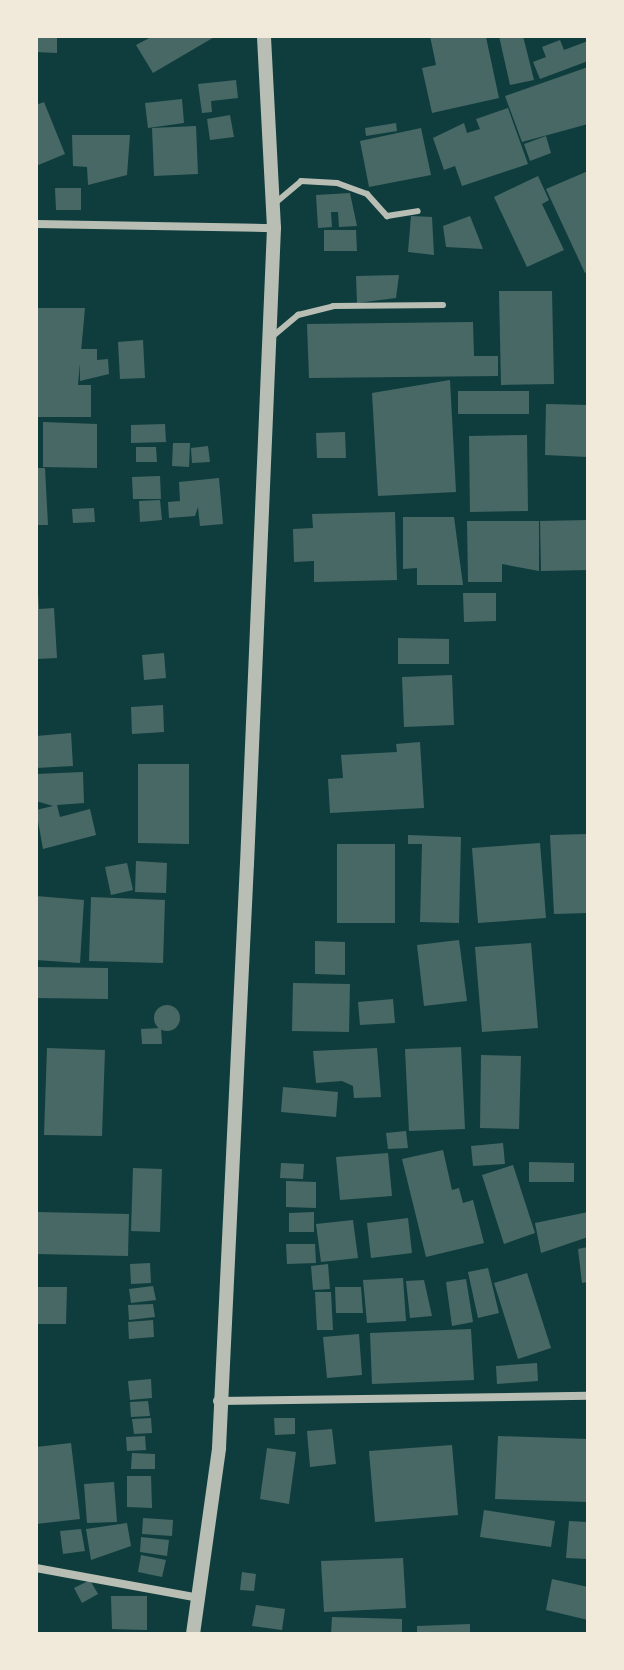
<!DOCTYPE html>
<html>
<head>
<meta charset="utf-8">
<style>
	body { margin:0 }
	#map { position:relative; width:624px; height:1670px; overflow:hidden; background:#0f3d3e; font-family:"Asap Condensed",sans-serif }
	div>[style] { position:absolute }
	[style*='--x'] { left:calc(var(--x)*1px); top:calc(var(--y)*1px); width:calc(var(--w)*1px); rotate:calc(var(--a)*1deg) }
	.building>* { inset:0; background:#486865 }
	.round { border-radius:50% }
	.service>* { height:6px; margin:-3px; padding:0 3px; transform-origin:3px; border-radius:3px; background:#b8beb3 }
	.minor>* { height:8px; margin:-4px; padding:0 4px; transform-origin:4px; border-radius:4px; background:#b8beb3 }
	.tertiary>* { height:14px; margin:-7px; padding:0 7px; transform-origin:7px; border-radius:7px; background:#b8beb3 }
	span { translate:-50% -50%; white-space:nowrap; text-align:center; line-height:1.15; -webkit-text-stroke:8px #f1e9da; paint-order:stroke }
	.frame { position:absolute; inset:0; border:38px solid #f1e9da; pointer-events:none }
</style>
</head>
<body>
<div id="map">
	<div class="building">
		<div style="clip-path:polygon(36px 36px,57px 36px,57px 53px,36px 52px)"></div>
		<div style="clip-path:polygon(153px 36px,216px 36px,153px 73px,136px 45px)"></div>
		<div style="clip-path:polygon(430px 36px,486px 37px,499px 98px,432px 113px,422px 68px,436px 65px)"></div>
		<div style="clip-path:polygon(499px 36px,523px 36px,534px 80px,510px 85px)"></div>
		<div style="clip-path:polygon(560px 40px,564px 50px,588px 41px,588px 61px,540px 79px,533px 62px,546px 57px,542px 47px)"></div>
		<div style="clip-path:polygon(588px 67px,588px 124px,522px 142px,505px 96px)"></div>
		<div style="clip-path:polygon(236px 80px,238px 98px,211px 101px,212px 112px,202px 113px,198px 84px)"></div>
		<div style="clip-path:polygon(182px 99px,184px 123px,148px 128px,145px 103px)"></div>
		<div style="clip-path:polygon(44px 102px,65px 154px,36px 166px,36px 105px)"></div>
		<div style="clip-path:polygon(508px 108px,528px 164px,462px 186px,455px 166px,444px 170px,433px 138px,464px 123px,467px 133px,480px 129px,476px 119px)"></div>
		<div style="clip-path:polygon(230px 115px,234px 137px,210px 140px,207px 119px)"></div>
		<div style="clip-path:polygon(396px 123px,397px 131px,366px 136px,365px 128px)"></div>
		<div style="clip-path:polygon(196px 126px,198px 174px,154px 176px,152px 128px)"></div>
		<div style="clip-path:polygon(421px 128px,431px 175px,369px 187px,360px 141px)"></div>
		<div style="clip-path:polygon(72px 135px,130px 135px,127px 175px,88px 185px,87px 167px,73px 166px)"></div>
		<div style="clip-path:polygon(546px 136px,551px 153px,530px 161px,524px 144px)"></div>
		<div style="clip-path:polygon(588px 171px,588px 271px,585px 273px,546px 189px)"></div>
		<div style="clip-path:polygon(538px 176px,549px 200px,542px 204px,564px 250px,527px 267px,494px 197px)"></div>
		<div style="clip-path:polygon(55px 188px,81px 188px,81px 210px,56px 210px)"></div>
		<div style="clip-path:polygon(350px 193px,357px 226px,339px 227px,338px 212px,331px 212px,332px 227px,318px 228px,316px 195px)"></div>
		<div style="clip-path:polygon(411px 216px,432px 217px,434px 255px,408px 252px)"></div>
		<div style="clip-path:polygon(470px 216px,483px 249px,446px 247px,443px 226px)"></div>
		<div style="clip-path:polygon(324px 230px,356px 230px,357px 251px,324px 251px)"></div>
		<div style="clip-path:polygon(399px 275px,396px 298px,357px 303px,356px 276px)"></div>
		<div style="clip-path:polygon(499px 291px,552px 291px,554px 384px,501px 385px)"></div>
		<div style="clip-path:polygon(36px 308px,85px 308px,78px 385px,91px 385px,91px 417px,36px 417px)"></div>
		<div style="clip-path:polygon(473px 322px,474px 356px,498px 356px,498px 376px,309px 378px,307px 324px)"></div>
		<div style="clip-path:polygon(143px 340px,145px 378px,120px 379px,118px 342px)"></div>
		<div style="clip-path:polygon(80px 349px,97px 349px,97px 360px,108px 359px,109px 374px,80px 381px)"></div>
		<div style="clip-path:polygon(450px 380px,456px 492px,378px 496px,372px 393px)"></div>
		<div style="clip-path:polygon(458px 391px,529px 391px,529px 414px,458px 414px)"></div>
		<div style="clip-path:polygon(546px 404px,588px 405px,588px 457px,545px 455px)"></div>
		<div style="clip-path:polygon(43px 422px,97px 424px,97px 468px,43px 467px)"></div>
		<div style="clip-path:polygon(165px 424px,166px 442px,131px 443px,131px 425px)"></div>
		<div style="clip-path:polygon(345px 432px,346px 458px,317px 458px,316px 433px)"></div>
		<div style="clip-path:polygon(527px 435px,528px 511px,470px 512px,469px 436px)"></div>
		<div style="clip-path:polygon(173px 443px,190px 443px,189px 467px,172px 466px)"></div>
		<div style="clip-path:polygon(208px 446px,210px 462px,192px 463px,191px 448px)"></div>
		<div style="clip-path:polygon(136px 447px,156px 447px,157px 462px,136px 462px)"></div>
		<div style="clip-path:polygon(36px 468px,45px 468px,48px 525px,36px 525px)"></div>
		<div style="clip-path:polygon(160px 476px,161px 499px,133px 499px,132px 477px)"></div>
		<div style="clip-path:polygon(219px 478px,223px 524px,200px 526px,198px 507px,195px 516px,169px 518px,168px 502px,180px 501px,179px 482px)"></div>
		<div style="clip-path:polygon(160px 500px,162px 520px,140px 522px,139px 501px)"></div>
		<div style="clip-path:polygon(94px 508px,95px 522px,73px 523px,72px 509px)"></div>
		<div style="clip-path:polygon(395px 512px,397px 580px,314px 582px,314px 561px,294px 562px,293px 529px,313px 528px,312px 514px)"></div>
		<div style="clip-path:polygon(403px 517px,454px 517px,463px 585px,417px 585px,417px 568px,403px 569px)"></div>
		<div style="clip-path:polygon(588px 520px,588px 570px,541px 571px,540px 521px)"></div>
		<div style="clip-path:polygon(467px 521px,539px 521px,539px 571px,502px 564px,502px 582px,468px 582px)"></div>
		<div style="clip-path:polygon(38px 593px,39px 609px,54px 608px,57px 658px,36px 659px)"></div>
		<div style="clip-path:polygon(463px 593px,496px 593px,496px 621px,464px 622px)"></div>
		<div style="clip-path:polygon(398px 638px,449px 639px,449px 664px,398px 664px)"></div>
		<div style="clip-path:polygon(164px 653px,166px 678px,144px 680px,142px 655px)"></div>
		<div style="clip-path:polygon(452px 675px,454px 725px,404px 727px,402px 677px)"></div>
		<div style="clip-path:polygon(163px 705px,164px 732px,132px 734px,131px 707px)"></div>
		<div style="clip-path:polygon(71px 733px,73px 766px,36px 768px,36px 736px)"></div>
		<div style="clip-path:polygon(420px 742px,424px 808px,330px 813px,328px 779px,343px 778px,341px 755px,397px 752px,396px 744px)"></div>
		<div style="clip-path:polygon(138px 764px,189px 764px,189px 844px,138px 843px)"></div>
		<div style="clip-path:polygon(83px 772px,84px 803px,57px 805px,60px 817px,90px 809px,96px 835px,43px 849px,36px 810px,53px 806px,36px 801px,36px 774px)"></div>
		<div style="clip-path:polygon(588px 834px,588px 913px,554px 914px,550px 835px)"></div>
		<div style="clip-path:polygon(408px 835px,461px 837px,459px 923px,420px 922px,422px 844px,408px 844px)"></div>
		<div style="clip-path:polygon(540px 843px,546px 918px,478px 923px,472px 848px)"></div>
		<div style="clip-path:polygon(337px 844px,395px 844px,395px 923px,337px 923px)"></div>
		<div style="clip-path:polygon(136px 861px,167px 863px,166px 893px,135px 892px)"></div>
		<div style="clip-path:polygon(127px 863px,133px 890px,111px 895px,105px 867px)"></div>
		<div style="clip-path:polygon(36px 896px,84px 900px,80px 963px,36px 960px)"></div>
		<div style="clip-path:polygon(91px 897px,165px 900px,163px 963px,89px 961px)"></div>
		<div style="clip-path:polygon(459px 940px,467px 1001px,424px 1006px,417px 945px)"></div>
		<div style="clip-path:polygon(315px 941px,345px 942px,345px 975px,315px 974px)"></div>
		<div style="clip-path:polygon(531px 943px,538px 1028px,482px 1032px,475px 947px)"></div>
		<div style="clip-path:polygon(36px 967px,108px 968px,108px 999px,36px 998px)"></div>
		<div style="clip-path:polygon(293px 983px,350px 984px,349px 1032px,292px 1031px)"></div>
		<div style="clip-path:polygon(393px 999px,395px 1023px,360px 1025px,358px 1002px)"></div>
		<div class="round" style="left:154px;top:1005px;width:26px;height:26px"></div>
		<div style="clip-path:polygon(161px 1028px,162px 1044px,142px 1044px,141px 1029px)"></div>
		<div style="clip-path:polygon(461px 1047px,465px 1129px,409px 1131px,405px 1049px)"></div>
		<div style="clip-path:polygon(47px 1048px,105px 1050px,102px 1136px,44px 1135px)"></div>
		<div style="clip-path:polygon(377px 1048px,381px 1097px,354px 1098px,353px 1086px,342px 1081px,316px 1083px,313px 1051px)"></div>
		<div style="clip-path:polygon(481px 1055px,521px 1056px,519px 1129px,480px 1128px)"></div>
		<div style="clip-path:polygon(283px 1087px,338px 1092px,336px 1117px,281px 1112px)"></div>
		<div style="clip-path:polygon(406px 1131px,408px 1148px,388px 1149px,386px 1133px)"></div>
		<div style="clip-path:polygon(503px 1143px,505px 1164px,473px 1166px,471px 1146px)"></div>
		<div style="clip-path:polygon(443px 1150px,452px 1190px,459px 1188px,463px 1203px,473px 1200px,484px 1243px,426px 1257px,402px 1159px)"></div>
		<div style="clip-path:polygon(388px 1153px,392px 1196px,340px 1200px,336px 1157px)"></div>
		<div style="clip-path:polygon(529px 1162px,574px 1163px,574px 1182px,529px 1182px)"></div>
		<div style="clip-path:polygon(281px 1163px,304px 1164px,303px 1179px,280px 1178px)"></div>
		<div style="clip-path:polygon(513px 1165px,535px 1233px,504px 1244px,482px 1175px)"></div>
		<div style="clip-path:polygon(133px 1168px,162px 1169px,160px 1232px,131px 1231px)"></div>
		<div style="clip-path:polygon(286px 1181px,316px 1182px,316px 1208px,286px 1207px)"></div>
		<div style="clip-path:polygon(36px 1212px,129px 1214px,128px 1256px,36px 1254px)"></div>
		<div style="clip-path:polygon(314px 1212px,314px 1232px,289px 1232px,289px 1213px)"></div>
		<div style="clip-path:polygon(588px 1212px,588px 1237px,541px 1253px,535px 1223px)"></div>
		<div style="clip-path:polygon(408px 1218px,412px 1253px,371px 1258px,367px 1223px)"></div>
		<div style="clip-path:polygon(353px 1220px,358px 1258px,321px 1262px,316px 1224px)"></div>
		<div style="clip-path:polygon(286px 1244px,315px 1244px,316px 1263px,287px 1264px)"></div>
		<div style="clip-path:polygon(588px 1247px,588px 1282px,582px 1283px,578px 1249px)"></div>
		<div style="clip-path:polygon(150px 1263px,151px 1283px,131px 1284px,130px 1264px)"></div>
		<div style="clip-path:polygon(328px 1264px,330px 1289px,313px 1290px,311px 1266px)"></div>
		<div style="clip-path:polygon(488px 1268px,499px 1313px,478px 1318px,468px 1272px)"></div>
		<div style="clip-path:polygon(527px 1273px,551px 1348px,518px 1359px,494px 1283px)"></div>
		<div style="clip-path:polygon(403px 1278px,406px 1321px,367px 1323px,363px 1280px)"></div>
		<div style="clip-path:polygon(466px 1279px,473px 1322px,452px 1326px,446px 1282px)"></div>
		<div style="clip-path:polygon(424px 1280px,432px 1316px,410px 1318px,406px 1281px)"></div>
		<div style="clip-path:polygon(153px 1286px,156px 1300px,131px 1303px,129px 1289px)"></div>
		<div style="clip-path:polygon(36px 1287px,67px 1287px,66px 1324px,36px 1324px)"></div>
		<div style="clip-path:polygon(335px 1287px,361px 1287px,363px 1313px,336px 1313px)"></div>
		<div style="clip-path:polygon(315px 1292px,331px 1292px,333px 1330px,317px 1330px)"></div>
		<div style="clip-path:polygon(153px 1304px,155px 1317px,129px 1320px,128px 1305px)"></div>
		<div style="clip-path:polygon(153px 1320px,154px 1337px,129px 1339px,128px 1322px)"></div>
		<div style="clip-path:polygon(471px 1329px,474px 1380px,372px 1384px,370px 1333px)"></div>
		<div style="clip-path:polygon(359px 1334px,362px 1375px,327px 1378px,323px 1337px)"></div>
		<div style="clip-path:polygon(537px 1363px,538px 1381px,497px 1384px,496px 1366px)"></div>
		<div style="clip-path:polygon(151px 1379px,152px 1398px,130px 1400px,128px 1381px)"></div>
		<div style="clip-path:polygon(148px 1401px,150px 1416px,131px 1417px,130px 1402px)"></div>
		<div style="clip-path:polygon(151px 1418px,152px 1433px,134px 1434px,132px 1419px)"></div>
		<div style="clip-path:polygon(274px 1418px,295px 1418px,295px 1434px,275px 1435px)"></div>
		<div style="clip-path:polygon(332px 1429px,336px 1464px,310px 1467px,307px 1431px)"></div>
		<div style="clip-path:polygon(145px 1436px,146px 1450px,127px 1451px,126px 1437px)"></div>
		<div style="clip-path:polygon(498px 1436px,588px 1439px,588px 1502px,495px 1499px)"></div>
		<div style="clip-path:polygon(71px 1443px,80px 1519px,36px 1524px,36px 1447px)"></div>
		<div style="clip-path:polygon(452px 1445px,458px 1515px,375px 1522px,369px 1451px)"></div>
		<div style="clip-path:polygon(267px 1448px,296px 1452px,289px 1504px,260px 1499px)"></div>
		<div style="clip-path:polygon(132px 1453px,155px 1454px,155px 1469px,131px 1469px)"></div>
		<div style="clip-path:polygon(127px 1476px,151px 1476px,152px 1508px,127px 1507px)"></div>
		<div style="clip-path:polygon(114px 1482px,117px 1522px,87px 1523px,84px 1484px)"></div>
		<div style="clip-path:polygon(484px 1510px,555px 1521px,551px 1547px,480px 1537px)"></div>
		<div style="clip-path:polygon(143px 1518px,173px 1520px,172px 1536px,142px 1534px)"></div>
		<div style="clip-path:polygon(569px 1521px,588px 1522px,588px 1559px,566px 1558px)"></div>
		<div style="clip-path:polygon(127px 1523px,131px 1546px,91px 1560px,86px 1529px)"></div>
		<div style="clip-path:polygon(81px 1529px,85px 1551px,63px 1554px,60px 1531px)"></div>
		<div style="clip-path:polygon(141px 1537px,169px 1540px,167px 1556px,140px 1552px)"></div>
		<div style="clip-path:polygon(141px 1555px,166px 1560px,162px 1577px,138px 1572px)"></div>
		<div style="clip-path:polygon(403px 1558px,406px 1608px,324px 1612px,321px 1561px)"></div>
		<div style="clip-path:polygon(242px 1572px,256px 1574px,254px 1591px,240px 1590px)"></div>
		<div style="clip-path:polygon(552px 1579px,588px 1587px,588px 1620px,546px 1610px)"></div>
		<div style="clip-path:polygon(90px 1580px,98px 1594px,82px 1603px,74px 1588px)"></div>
		<div style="clip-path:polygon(111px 1596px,147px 1596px,147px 1630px,112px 1629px)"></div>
		<div style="clip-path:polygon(256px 1605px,285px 1609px,282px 1630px,252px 1626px)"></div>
		<div style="clip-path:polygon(332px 1617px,402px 1619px,402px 1634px,331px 1634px)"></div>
		<div style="clip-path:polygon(470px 1624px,470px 1634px,417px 1634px,417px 1626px)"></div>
	</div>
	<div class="service">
		<div style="--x:274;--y:204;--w:35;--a:-40"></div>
		<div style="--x:301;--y:181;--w:36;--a:3"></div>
		<div style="--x:337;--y:183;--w:32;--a:20"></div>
		<div style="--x:367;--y:194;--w:30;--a:48"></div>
		<div style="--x:387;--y:216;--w:31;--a:-9"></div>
		<div style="--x:273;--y:336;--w:33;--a:-40"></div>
		<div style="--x:298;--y:315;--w:36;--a:-14"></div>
		<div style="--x:333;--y:306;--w:110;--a:-0.5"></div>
	</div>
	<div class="minor">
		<div style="--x:36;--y:224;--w:238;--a:1"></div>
		<div style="--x:217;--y:1401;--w:371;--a:-0.8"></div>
		<div style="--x:36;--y:1568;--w:166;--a:10.4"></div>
	</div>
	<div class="tertiary">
		<div style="--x:193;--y:1634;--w:188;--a:-82"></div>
		<div style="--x:219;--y:1448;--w:585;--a:-87.26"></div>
		<div style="--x:247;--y:864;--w:637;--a:-87.57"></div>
		<div style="--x:274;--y:228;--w:192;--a:-93"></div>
	</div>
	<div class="frame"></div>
</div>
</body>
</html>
